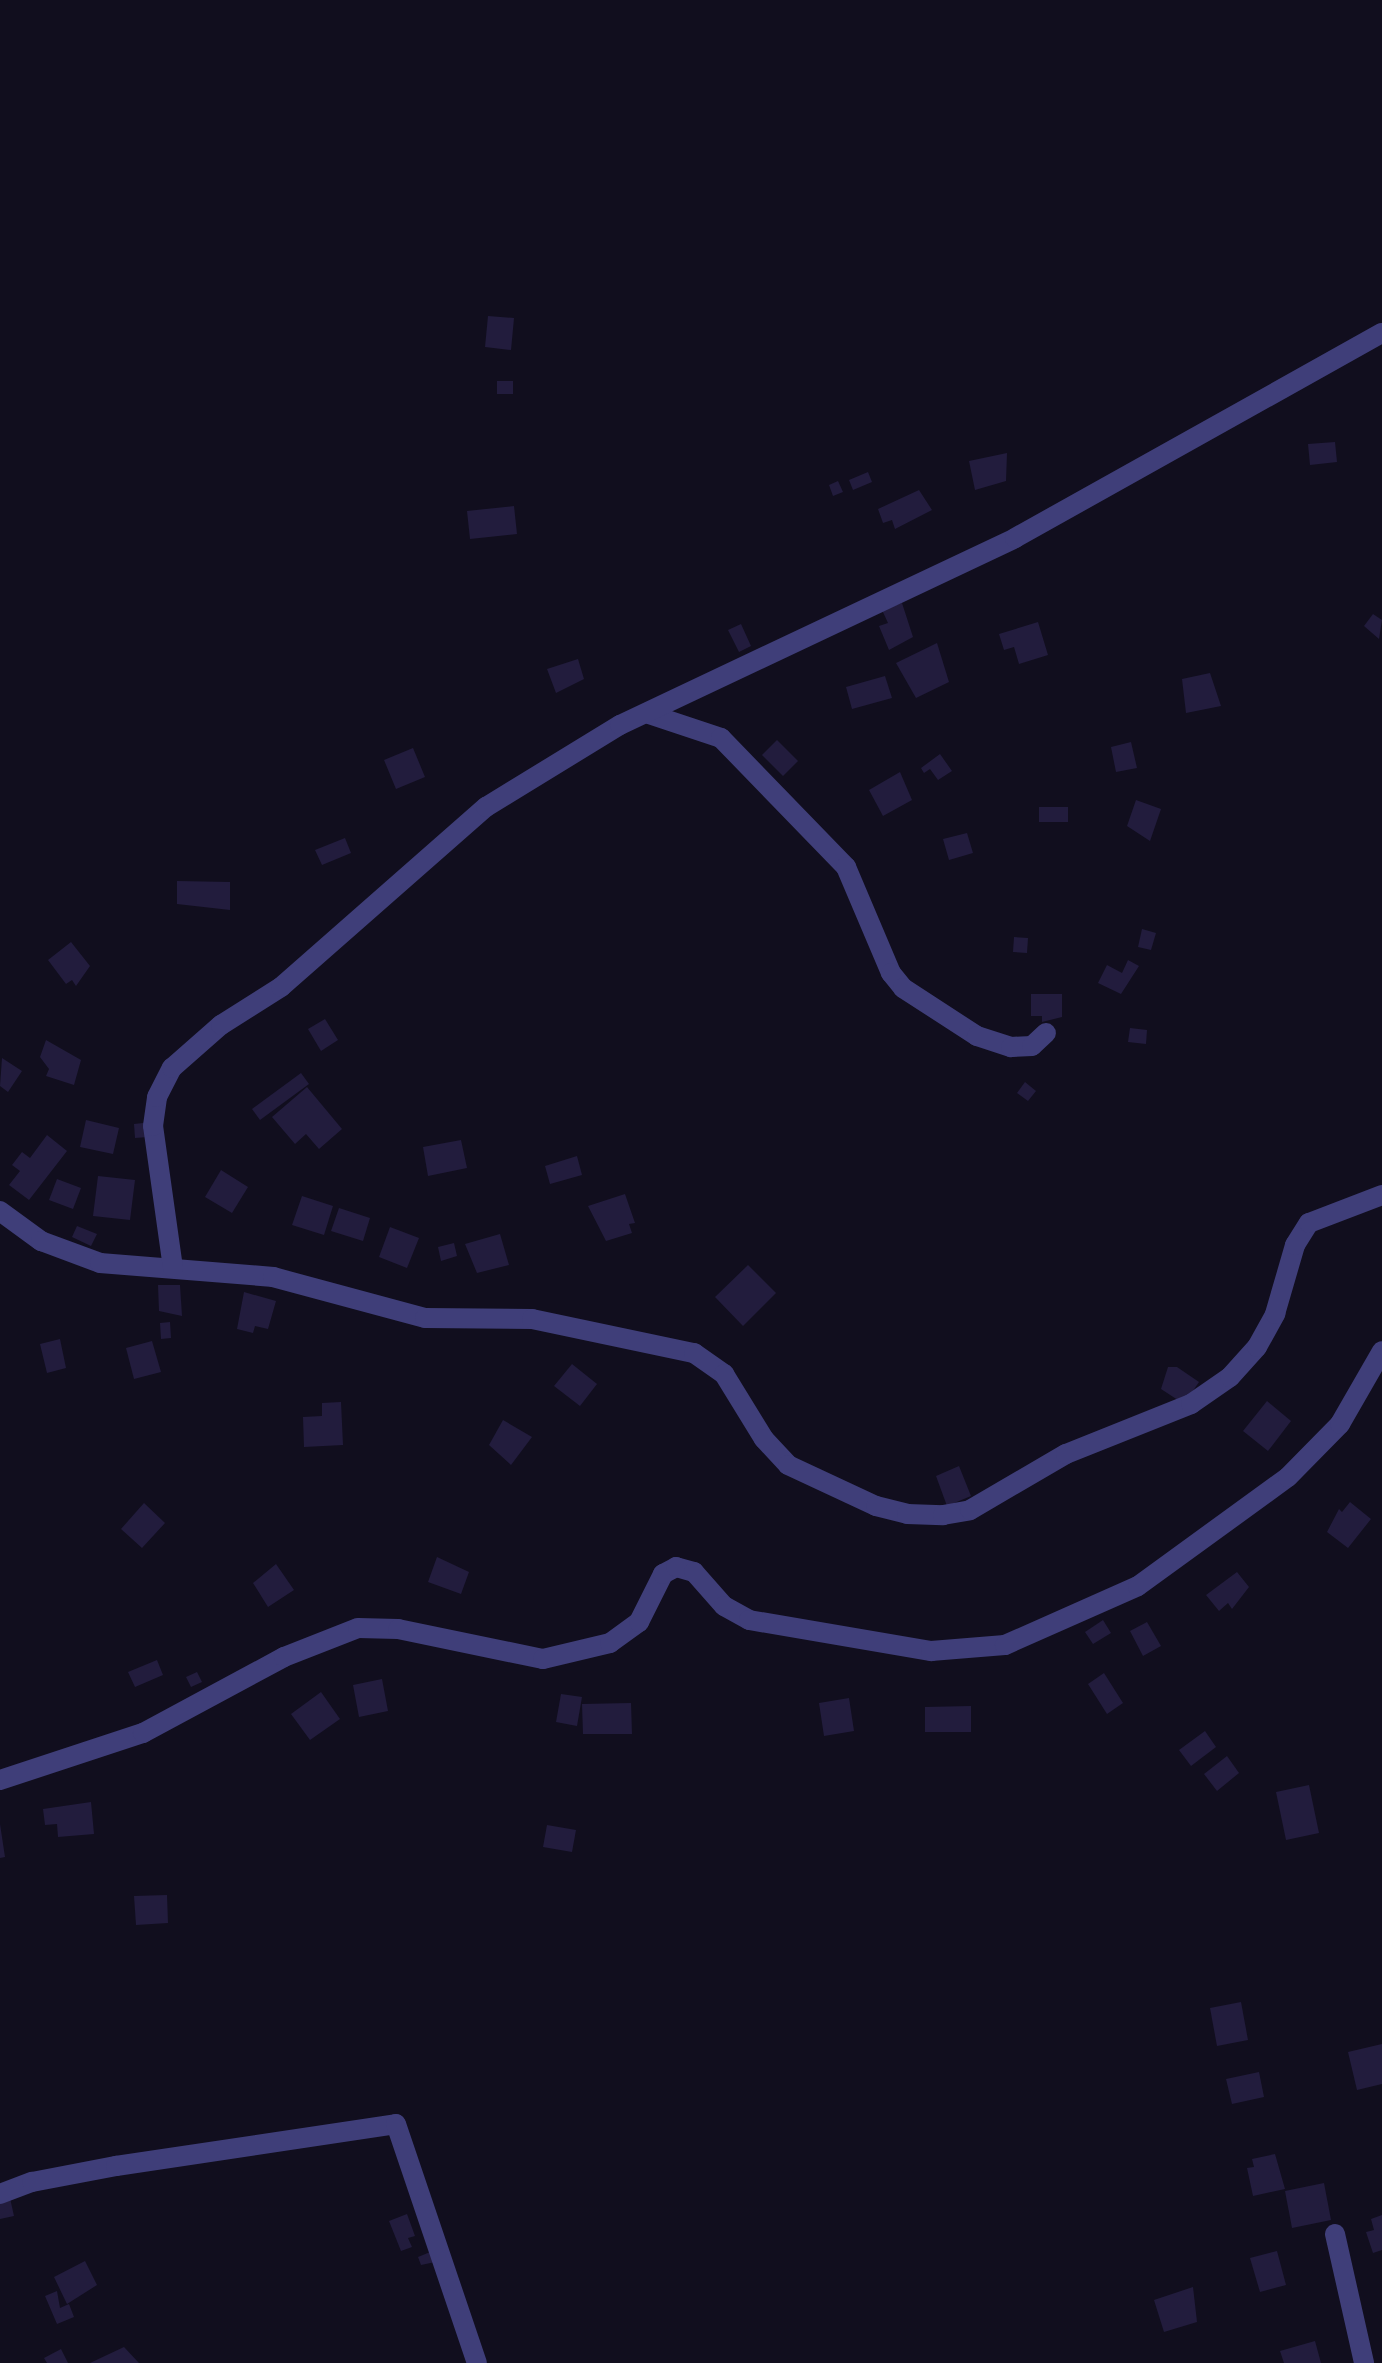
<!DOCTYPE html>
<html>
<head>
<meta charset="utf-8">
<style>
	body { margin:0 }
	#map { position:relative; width:1382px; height:2363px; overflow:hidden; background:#110e1e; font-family:"Asap Condensed",sans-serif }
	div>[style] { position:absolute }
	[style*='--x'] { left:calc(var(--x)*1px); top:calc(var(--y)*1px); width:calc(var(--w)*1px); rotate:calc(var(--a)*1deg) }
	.building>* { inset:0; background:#221c3d }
	.minor>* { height:20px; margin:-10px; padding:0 10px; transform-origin:10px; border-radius:10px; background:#3f3e79 }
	span { translate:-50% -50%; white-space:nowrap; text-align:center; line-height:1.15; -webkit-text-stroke:8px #110e1e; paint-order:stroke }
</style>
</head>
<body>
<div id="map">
	<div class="building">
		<div style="clip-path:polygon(488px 316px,514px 318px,511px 350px,485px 347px)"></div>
		<div style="clip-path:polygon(497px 381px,513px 381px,513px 394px,497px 394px)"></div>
		<div style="clip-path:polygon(1335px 442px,1337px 462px,1310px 465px,1308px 444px)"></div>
		<div style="clip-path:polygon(1007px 453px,1006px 481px,975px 490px,969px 461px)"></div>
		<div style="clip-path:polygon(868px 472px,872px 482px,853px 490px,849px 480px)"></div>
		<div style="clip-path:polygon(838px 481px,843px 492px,833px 496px,829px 485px)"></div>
		<div style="clip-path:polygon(919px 490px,932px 510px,895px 529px,892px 520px,883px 523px,878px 509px)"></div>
		<div style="clip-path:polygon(514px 506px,517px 534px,470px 539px,467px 511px)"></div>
		<div style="clip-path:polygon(902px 603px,913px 637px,889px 650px,879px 626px,888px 623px,882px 610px)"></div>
		<div style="clip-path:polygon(1373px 614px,1382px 620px,1379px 639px,1364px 626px)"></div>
		<div style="clip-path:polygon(1038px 622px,1048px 655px,1019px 664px,1014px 647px,1004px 650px,999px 634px)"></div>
		<div style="clip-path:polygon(741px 624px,751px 646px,739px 652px,728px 630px)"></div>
		<div style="clip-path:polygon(937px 643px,949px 682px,916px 698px,896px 663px)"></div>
		<div style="clip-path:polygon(578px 659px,584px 679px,556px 693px,547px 669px)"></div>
		<div style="clip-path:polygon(1210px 673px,1221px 706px,1186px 713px,1182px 679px)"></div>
		<div style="clip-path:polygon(885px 676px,892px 698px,852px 709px,846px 687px)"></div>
		<div style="clip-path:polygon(777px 740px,798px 761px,783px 776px,762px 755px)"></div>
		<div style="clip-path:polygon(1131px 742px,1137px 768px,1116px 772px,1111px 747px)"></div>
		<div style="clip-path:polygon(413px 748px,425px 777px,396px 789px,384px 760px)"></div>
		<div style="clip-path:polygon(940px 754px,952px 771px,938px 780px,930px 769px,924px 773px,921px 768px)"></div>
		<div style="clip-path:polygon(900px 772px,912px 800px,883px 816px,869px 790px)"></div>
		<div style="clip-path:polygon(1136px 800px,1161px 809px,1150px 841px,1127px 826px)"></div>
		<div style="clip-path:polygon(1039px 807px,1068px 807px,1068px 822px,1039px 822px)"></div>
		<div style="clip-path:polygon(967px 833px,973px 853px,949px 860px,943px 839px)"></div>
		<div style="clip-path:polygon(345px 838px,351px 853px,322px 865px,315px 850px)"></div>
		<div style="clip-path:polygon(177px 881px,230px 882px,230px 910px,177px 904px)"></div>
		<div style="clip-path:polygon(1142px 929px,1156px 933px,1151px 950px,1138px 947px)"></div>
		<div style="clip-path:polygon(1014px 937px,1028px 938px,1027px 953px,1013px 952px)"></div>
		<div style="clip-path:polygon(71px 942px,90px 966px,76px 986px,72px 980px,66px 984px,48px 960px)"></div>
		<div style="clip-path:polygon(1128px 960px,1139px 966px,1121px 994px,1098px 983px,1107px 965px,1122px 973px)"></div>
		<div style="clip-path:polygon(1031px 994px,1062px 994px,1062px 1017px,1042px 1022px,1042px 1016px,1031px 1016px)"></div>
		<div style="clip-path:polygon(325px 1019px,338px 1040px,321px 1051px,308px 1029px)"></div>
		<div style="clip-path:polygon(1130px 1028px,1147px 1030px,1146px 1044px,1128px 1042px)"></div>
		<div style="clip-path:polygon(46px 1040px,81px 1060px,74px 1085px,46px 1076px,49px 1069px,40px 1057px)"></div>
		<div style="clip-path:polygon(2px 1058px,22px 1071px,8px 1092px,0 1086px)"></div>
		<div style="clip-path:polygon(301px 1073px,309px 1084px,260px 1120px,252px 1109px)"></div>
		<div style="clip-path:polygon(1025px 1082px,1036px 1091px,1028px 1101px,1017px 1093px)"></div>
		<div style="clip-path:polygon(307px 1087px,342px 1129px,319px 1149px,306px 1134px,295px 1144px,272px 1117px)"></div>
		<div style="clip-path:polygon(86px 1120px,119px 1128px,113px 1154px,80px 1147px)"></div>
		<div style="clip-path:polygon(143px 1123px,148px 1137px,135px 1138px,134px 1124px)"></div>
		<div style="clip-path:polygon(47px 1135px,67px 1151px,29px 1200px,9px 1185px,20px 1171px,12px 1165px,22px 1152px,30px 1158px)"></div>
		<div style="clip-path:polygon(461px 1140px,467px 1168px,428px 1176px,423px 1147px)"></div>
		<div style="clip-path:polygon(577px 1156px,582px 1175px,550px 1184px,545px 1166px)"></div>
		<div style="clip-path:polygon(221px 1170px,248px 1187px,232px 1213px,205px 1197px)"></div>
		<div style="clip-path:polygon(98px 1176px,135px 1180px,130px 1220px,93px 1216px)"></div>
		<div style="clip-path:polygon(57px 1179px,81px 1188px,73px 1209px,49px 1200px)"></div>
		<div style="clip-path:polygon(625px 1194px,635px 1223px,629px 1224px,632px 1233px,606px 1241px,588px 1206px)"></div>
		<div style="clip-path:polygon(302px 1196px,333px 1206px,324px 1235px,292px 1225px)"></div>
		<div style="clip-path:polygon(339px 1208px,370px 1218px,363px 1241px,331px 1231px)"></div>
		<div style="clip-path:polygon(77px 1226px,97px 1234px,91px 1246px,72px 1237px)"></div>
		<div style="clip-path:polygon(390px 1227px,419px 1238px,407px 1268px,379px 1257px)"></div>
		<div style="clip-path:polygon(500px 1234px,509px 1265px,477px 1273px,465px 1244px)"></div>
		<div style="clip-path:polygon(454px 1243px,457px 1256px,441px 1261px,438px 1247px)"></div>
		<div style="clip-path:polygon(748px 1265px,776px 1293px,743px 1326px,715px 1297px)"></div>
		<div style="clip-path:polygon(158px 1285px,180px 1285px,182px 1316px,159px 1311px)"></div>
		<div style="clip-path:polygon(244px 1292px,276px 1301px,268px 1329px,255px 1326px,253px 1333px,237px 1329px)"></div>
		<div style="clip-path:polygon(170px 1322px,171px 1338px,161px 1339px,160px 1323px)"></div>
		<div style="clip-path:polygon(60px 1339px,66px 1368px,47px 1373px,40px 1344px)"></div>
		<div style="clip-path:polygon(152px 1341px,161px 1372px,134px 1379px,126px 1348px)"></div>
		<div style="clip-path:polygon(572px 1364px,597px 1384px,580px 1406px,554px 1386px)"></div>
		<div style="clip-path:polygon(1168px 1367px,1177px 1367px,1199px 1382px,1184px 1404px,1161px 1389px)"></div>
		<div style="clip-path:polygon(1267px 1401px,1291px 1421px,1268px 1451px,1243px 1431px)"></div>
		<div style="clip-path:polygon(341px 1402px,343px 1445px,304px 1447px,303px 1417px,322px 1416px,322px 1403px)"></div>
		<div style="clip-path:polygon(503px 1420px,532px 1437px,511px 1465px,489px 1445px)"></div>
		<div style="clip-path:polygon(959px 1466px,971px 1496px,947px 1506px,936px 1476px)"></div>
		<div style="clip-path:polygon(1350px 1502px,1371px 1519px,1348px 1548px,1327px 1532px,1339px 1509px,1342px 1512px)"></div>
		<div style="clip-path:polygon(144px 1503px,165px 1523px,142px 1548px,121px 1529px)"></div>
		<div style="clip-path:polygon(437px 1557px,469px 1572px,461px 1594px,428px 1582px)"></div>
		<div style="clip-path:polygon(276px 1564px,294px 1590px,268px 1607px,253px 1583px)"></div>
		<div style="clip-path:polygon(1237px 1572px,1249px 1587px,1232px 1609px,1228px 1603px,1219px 1611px,1206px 1595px)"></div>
		<div style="clip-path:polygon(1103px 1620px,1111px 1633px,1093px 1644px,1085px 1632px)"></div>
		<div style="clip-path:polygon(1147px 1622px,1161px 1646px,1143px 1656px,1130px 1631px)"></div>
		<div style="clip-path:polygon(157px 1660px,163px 1675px,135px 1687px,128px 1672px)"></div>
		<div style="clip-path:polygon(197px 1672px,202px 1682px,191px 1687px,186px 1677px)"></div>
		<div style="clip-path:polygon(1104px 1673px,1123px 1703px,1107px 1714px,1088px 1684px)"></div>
		<div style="clip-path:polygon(382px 1679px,388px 1711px,359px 1717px,353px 1685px)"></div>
		<div style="clip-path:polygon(321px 1692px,340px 1719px,310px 1740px,291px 1714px)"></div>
		<div style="clip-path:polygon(561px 1694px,582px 1697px,577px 1726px,556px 1722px)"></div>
		<div style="clip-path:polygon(849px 1698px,854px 1731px,824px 1736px,819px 1703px)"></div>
		<div style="clip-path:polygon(631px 1703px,632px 1734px,583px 1734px,582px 1704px)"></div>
		<div style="clip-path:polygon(971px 1706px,971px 1732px,925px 1732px,925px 1707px)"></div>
		<div style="clip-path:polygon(1205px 1731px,1216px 1747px,1191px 1766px,1179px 1750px)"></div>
		<div style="clip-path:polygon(1227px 1756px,1239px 1773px,1217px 1791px,1204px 1774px)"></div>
		<div style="clip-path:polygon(1309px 1785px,1319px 1833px,1286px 1840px,1276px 1792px)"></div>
		<div style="clip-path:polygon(91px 1802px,94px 1834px,58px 1837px,57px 1824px,45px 1825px,43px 1809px)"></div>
		<div style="clip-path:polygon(0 1824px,5px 1857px,0 1858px)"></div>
		<div style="clip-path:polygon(547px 1825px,576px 1830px,572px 1852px,543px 1847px)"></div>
		<div style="clip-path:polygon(167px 1895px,168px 1923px,136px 1925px,134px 1896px)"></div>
		<div style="clip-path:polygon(1241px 2002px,1248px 2040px,1217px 2046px,1210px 2008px)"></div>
		<div style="clip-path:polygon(1382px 2044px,1382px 2084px,1357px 2090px,1348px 2052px)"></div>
		<div style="clip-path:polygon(1259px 2072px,1264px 2097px,1232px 2104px,1226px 2079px)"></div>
		<div style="clip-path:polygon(1275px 2154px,1285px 2189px,1253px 2196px,1247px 2168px,1254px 2167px,1252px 2159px)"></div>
		<div style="clip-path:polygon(1324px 2183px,1331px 2220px,1292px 2228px,1285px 2191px)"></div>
		<div style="clip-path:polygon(10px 2198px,14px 2216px,0 2219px,0 2200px)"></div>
		<div style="clip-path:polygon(407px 2214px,415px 2236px,408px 2238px,412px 2247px,401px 2251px,389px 2221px)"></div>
		<div style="clip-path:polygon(1382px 2215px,1382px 2250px,1373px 2253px,1366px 2232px,1374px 2230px,1371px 2219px)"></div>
		<div style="clip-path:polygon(435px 2250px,440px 2261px,421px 2265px,418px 2257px)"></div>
		<div style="clip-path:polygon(1277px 2251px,1286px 2285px,1260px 2292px,1250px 2258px)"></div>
		<div style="clip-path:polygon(85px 2261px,97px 2285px,67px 2304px,54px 2277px)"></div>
		<div style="clip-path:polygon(1193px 2287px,1197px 2322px,1164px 2332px,1154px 2300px)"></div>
		<div style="clip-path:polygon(57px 2291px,60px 2308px,69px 2304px,74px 2317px,57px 2324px,45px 2296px)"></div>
		<div style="clip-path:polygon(1315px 2341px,1321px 2363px,1284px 2363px,1280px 2351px)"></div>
		<div style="clip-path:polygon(124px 2347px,139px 2363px,90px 2363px)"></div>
		<div style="clip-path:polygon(61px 2349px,68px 2363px,47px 2363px,44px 2358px)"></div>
	</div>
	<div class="minor">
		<div style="--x:649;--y:714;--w:76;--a:18.4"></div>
		<div style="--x:721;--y:738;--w:180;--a:45.9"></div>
		<div style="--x:846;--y:867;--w:115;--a:67"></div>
		<div style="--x:891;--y:973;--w:19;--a:51"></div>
		<div style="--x:903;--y:988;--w:88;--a:33"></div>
		<div style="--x:977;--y:1036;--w:36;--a:18"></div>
		<div style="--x:1011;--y:1047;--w:21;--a:-3"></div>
		<div style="--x:1032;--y:1046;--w:19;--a:-43"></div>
		<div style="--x:0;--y:1211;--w:51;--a:36.2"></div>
		<div style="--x:41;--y:1241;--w:63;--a:20.4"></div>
		<div style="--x:100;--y:1263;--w:174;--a:4.6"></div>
		<div style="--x:273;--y:1277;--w:157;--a:15.1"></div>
		<div style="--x:425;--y:1318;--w:107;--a:0.5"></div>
		<div style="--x:532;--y:1319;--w:166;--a:11.9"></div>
		<div style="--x:694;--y:1353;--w:37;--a:35"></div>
		<div style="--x:724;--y:1374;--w:76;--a:58.4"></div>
		<div style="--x:764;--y:1439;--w:35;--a:47"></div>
		<div style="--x:788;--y:1465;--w:97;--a:25"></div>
		<div style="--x:876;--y:1506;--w:32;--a:14"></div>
		<div style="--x:907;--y:1514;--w:36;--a:2"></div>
		<div style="--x:943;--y:1515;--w:27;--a:-10"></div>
		<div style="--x:970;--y:1510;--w:111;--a:-30.3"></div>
		<div style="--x:1066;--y:1454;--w:135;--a:-21.8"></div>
		<div style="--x:1191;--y:1404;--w:47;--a:-34.7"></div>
		<div style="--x:1230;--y:1377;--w:40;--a:-48"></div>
		<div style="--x:1257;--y:1347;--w:38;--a:-61"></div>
		<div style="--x:1275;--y:1314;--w:72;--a:-73.8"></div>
		<div style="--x:1295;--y:1245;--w:26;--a:-58"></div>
		<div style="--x:1309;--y:1223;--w:78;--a:-21"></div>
		<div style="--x:173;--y:1268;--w:143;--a:-98"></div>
		<div style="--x:153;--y:1126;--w:29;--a:-82"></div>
		<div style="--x:157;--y:1097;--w:33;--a:-63"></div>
		<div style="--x:172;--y:1068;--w:65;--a:-41.3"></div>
		<div style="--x:221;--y:1025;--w:71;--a:-32.3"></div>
		<div style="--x:281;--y:987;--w:273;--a:-41.3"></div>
		<div style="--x:486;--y:807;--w:157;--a:-31.5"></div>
		<div style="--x:620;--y:725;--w:437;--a:-25.3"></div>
		<div style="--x:1015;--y:538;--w:420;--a:-29.2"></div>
		<div style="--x:0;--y:1780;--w:151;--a:-18.2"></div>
		<div style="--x:143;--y:1733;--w:160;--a:-28.3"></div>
		<div style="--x:284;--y:1657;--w:79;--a:-21.4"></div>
		<div style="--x:358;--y:1628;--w:40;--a:1.4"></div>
		<div style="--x:398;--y:1629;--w:148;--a:11.7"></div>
		<div style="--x:543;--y:1659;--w:69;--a:-13.4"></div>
		<div style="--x:610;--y:1643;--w:36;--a:-36"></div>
		<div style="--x:639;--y:1622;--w:54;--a:-63.4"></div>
		<div style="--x:663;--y:1574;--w:15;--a:-28"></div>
		<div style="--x:676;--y:1567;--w:19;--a:16"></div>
		<div style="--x:694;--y:1572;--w:45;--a:48.6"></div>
		<div style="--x:724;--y:1606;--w:29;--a:29"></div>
		<div style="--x:749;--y:1620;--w:185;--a:9.7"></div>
		<div style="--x:931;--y:1651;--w:74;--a:-4.6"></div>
		<div style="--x:1005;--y:1645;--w:145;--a:-23.9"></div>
		<div style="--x:1138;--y:1586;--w:185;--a:-36"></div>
		<div style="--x:1288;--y:1477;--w:74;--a:-45.5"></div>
		<div style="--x:1340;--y:1424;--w:84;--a:-60.1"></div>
		<div style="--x:0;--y:2194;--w:34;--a:-21"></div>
		<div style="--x:32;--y:2182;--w:86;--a:-10.8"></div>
		<div style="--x:116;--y:2166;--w:283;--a:-8.5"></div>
		<div style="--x:396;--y:2124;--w:252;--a:71.3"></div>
		<div style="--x:1335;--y:2234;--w:132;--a:77.3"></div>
	</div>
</div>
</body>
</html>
